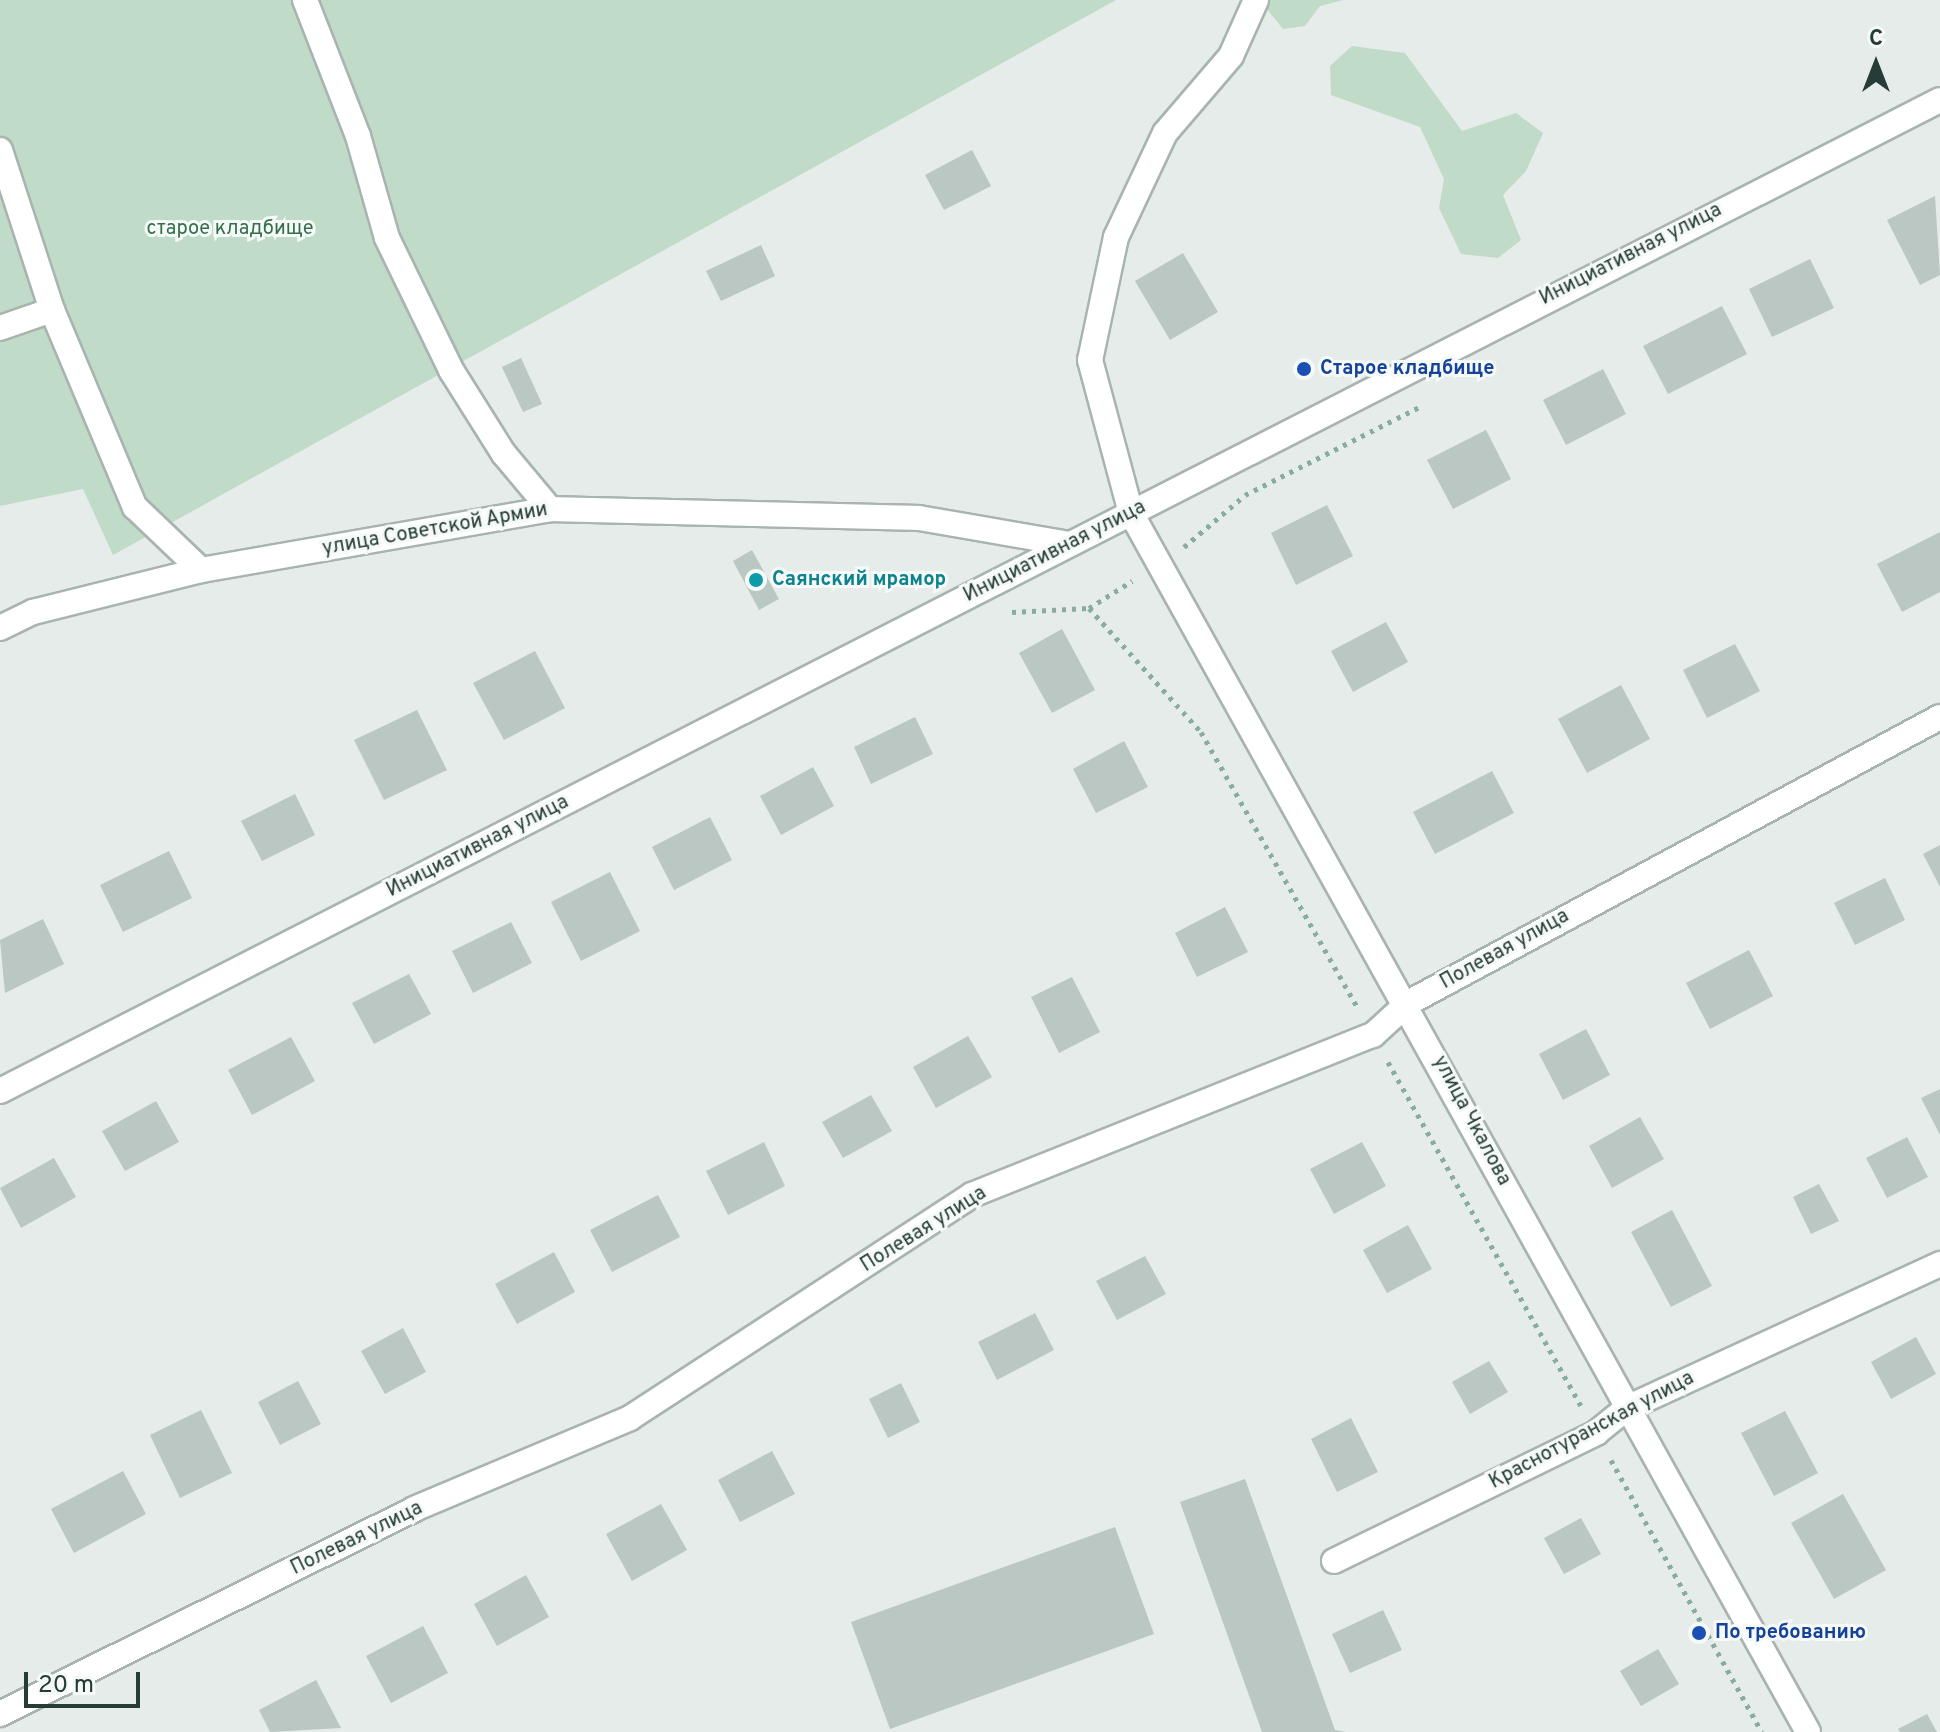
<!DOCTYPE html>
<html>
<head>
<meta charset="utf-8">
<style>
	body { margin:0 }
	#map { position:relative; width:1940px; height:1732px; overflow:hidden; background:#e5ece9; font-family:Overpass,sans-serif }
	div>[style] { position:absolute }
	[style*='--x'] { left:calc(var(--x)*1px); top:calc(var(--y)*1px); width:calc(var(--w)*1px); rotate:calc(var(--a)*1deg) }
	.green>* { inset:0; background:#c0dbc7 }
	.building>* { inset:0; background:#bac7c2 }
	.path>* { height:5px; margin-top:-2.5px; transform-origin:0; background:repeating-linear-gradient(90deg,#89aca1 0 4px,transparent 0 10px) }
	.roads { filter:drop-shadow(2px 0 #a8b4b0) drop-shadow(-2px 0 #a8b4b0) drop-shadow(0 2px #a8b4b0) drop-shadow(0 -2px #a8b4b0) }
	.minor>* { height:24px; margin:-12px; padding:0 12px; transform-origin:12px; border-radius:12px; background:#fff }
	.dots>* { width:22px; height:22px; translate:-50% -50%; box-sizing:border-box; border:4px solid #f5f9f7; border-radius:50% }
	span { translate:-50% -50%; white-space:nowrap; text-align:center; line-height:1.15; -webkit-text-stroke:6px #f5f9f7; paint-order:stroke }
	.park-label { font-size:20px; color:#346f4a }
	.street-label { font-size:20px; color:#263c36 }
	.transit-label { font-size:20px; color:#164399; font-weight:700 }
	.left { translate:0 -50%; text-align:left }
	.culture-label { font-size:20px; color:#0d838f; font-weight:700 }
	.north { position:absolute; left:1836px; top:24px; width:80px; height:80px; -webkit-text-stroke:6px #f5f9f7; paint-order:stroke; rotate:0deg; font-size:22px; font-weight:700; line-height:32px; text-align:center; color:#263c36 }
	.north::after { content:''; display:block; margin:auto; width:28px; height:36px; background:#263c36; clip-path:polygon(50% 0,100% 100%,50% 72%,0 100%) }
	.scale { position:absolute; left:24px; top:1672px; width:116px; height:36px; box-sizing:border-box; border:4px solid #263c36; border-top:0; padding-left:10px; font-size:24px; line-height:28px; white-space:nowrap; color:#263c36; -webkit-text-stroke:6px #f5f9f7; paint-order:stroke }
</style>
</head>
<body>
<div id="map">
	<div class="green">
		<div style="clip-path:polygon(0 0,1116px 0,113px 555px,83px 489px,0 506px)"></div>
		<div style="clip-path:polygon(1270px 0,1343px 0,1320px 6px,1305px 26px,1283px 29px,1267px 9px)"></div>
		<div style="clip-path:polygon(1352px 46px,1405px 53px,1462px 131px,1516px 113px,1543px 133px,1526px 171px,1503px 195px,1521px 240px,1498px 258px,1461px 254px,1439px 208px,1444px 179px,1420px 127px,1331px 95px,1330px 66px)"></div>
	</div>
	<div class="building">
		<div style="clip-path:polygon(972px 150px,991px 186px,944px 210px,925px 175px)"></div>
		<div style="clip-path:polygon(1935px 196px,1940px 275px,1920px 285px,1887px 220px)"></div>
		<div style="clip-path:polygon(761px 245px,775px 276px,721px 301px,706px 271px)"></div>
		<div style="clip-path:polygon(1183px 253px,1218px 312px,1170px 340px,1135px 281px)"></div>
		<div style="clip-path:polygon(1810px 259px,1834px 308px,1772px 337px,1749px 289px)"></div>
		<div style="clip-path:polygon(1722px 306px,1747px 354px,1668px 394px,1643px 346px)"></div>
		<div style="clip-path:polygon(521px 358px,542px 404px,523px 412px,502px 367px)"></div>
		<div style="clip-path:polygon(1603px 369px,1626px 414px,1566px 445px,1543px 400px)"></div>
		<div style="clip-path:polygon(1486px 430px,1511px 479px,1453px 509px,1427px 460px)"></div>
		<div style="clip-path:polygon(1327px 505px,1353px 556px,1296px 585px,1271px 533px)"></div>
		<div style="clip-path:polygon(1940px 532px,1940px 592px,1902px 612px,1877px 564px)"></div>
		<div style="clip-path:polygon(752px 550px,779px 599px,759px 610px,733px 561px)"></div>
		<div style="clip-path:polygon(1386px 622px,1408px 662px,1353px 692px,1331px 651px)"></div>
		<div style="clip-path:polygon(1062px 629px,1095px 690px,1052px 713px,1019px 653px)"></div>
		<div style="clip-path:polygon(1735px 644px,1760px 691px,1707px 718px,1683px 670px)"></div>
		<div style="clip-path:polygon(535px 651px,565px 708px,504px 740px,473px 683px)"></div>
		<div style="clip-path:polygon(1621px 685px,1650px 739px,1587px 773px,1558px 719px)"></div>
		<div style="clip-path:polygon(417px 710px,447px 770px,384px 800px,354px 740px)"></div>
		<div style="clip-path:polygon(915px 717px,933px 754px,871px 784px,854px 747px)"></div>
		<div style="clip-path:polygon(1124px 741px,1148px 787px,1096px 813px,1073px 769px)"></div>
		<div style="clip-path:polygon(813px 767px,834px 806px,781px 835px,760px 796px)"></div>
		<div style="clip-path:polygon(1492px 771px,1514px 813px,1435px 854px,1413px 812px)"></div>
		<div style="clip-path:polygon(295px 794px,315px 835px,262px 861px,241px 821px)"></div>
		<div style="clip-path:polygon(710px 817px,732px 860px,674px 890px,652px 847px)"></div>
		<div style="clip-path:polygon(1940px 845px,1940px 887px,1923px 854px)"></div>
		<div style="clip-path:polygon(169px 851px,192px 898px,123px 932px,100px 885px)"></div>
		<div style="clip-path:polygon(610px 872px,640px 931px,581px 961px,551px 902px)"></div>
		<div style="clip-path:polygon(1885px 878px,1905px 920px,1855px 945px,1834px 903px)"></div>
		<div style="clip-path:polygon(1225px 907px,1248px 952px,1197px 977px,1175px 933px)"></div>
		<div style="clip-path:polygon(43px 919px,64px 964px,5px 993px,0 940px)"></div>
		<div style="clip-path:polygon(511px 922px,532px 963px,473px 993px,452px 951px)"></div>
		<div style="clip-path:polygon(1749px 950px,1773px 996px,1710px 1029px,1686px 983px)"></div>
		<div style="clip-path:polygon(409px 974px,431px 1014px,374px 1044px,352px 1003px)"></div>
		<div style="clip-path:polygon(1072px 977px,1100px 1032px,1059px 1053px,1031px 997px)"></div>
		<div style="clip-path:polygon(1586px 1029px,1610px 1075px,1563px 1100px,1539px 1054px)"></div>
		<div style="clip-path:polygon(968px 1036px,992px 1077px,936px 1108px,913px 1067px)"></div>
		<div style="clip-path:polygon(291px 1037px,315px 1081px,252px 1115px,228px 1070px)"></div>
		<div style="clip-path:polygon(1940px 1089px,1940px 1135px,1921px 1098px)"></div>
		<div style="clip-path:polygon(871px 1095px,892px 1131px,843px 1158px,822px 1122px)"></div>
		<div style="clip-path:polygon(156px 1101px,179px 1142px,125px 1171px,102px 1131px)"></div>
		<div style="clip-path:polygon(1640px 1117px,1664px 1159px,1612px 1188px,1589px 1146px)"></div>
		<div style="clip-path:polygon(1907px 1137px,1928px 1177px,1887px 1198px,1866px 1158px)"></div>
		<div style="clip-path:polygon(764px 1142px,785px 1186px,728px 1215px,706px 1171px)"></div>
		<div style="clip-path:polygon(1362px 1142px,1386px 1186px,1334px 1214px,1310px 1169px)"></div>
		<div style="clip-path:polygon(54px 1158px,76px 1197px,21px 1228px,0 1188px)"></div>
		<div style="clip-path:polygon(1819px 1184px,1839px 1221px,1811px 1234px,1793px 1197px)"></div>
		<div style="clip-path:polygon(658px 1195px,680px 1237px,612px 1272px,590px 1230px)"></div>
		<div style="clip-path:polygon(1672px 1210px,1712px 1286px,1671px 1307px,1631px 1232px)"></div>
		<div style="clip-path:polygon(1408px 1225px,1432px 1269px,1387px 1293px,1363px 1250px)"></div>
		<div style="clip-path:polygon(554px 1252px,575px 1292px,517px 1324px,495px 1284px)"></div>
		<div style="clip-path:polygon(1145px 1256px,1166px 1294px,1117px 1320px,1096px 1281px)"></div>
		<div style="clip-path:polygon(1035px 1313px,1054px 1350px,997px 1380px,978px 1342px)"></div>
		<div style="clip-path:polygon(403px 1328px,426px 1372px,385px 1394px,361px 1351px)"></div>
		<div style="clip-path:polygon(1916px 1337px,1936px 1374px,1891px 1399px,1871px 1362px)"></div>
		<div style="clip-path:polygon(1489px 1361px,1508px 1392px,1470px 1414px,1452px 1382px)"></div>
		<div style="clip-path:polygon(298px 1381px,321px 1424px,280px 1445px,258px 1402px)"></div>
		<div style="clip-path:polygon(901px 1383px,920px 1422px,888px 1438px,869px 1399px)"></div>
		<div style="clip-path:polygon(201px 1410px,232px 1473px,180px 1498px,150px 1435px)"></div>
		<div style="clip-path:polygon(1785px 1411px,1818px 1473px,1774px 1496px,1741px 1433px)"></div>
		<div style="clip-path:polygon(1351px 1418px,1378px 1472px,1337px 1492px,1311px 1439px)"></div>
		<div style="clip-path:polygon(772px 1451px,795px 1494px,740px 1522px,718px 1480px)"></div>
		<div style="clip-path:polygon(123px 1471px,146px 1514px,74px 1553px,51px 1509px)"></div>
		<div style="clip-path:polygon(1245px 1479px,1335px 1730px,1346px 1732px,1262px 1732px,1180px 1502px)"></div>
		<div style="clip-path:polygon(1843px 1494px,1886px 1570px,1834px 1599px,1791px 1523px)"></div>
		<div style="clip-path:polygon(661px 1504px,687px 1550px,632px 1581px,606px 1534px)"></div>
		<div style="clip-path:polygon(1581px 1518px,1601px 1554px,1564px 1574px,1544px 1538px)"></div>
		<div style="clip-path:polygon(1115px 1527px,1154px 1634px,890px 1729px,851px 1622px)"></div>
		<div style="clip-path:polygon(526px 1575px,549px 1617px,497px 1646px,474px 1604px)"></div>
		<div style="clip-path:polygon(1383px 1610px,1402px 1650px,1350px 1673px,1332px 1634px)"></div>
		<div style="clip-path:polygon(423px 1626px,448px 1673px,391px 1703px,366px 1656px)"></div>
		<div style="clip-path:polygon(1658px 1649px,1679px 1684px,1641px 1706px,1620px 1671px)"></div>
		<div style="clip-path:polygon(316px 1680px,341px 1728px,270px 1732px,259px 1710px)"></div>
		<div style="clip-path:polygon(1927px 1714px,1937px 1732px,1900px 1732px,1898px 1729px)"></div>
	</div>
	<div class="path">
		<div style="--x:1184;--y:547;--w:80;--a:-40.4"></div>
		<div style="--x:1245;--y:495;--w:197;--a:-26.8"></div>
		<div style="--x:1089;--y:608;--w:51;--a:-32.1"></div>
		<div style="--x:1012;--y:612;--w:77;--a:-3"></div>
		<div style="--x:1089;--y:608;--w:167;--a:47.9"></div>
		<div style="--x:1201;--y:732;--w:318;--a:60.4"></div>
		<div style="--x:1388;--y:1062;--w:394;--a:60.7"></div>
		<div style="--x:1611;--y:1460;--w:311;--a:61"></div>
	</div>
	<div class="roads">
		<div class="minor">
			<div style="--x:305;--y:0;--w:146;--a:68.7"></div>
			<div style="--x:358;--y:136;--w:106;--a:74.1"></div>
			<div style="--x:387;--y:238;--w:147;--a:64.1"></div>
			<div style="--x:451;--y:370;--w:99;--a:57.8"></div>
			<div style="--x:504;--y:454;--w:72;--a:50.1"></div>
			<div style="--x:1256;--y:0;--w:61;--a:114.1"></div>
			<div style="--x:1231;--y:56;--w:101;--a:130.6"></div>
			<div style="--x:1165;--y:133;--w:115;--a:115.2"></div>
			<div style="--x:1116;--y:237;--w:126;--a:101.9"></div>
			<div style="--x:1090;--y:360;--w:158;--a:75"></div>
			<div style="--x:1131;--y:513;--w:1394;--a:60.95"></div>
			<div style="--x:0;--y:150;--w:168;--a:72"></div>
			<div style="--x:52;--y:310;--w:214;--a:67.2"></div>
			<div style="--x:135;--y:507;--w:91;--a:43.7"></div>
			<div style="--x:0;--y:328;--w:55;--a:-19.1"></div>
			<div style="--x:0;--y:628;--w:37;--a:-26"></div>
			<div style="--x:33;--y:612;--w:173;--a:-14"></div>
			<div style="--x:201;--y:570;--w:354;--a:-9.9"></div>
			<div style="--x:550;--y:509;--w:369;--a:1.4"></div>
			<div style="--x:919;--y:518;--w:153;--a:9.8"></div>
			<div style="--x:0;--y:1091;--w:2178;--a:-27.06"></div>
			<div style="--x:1334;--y:1561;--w:292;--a:-26"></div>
			<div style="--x:1596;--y:1433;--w:40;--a:-39"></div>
			<div style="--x:1627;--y:1408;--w:345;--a:-24.7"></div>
			<div style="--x:0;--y:1714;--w:462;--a:-26.3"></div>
			<div style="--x:414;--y:1509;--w:234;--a:-22.8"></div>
			<div style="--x:630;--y:1418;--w:408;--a:-33.1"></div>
			<div style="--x:972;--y:1195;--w:432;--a:-21.8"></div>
			<div style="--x:1373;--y:1035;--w:47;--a:-42.4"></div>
			<div style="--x:1408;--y:1003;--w:604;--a:-28.26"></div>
		</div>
	</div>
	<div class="dots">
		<div style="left:1304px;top:369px;background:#1a4fb4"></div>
		<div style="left:756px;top:580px;background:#0f9aa8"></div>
		<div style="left:1699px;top:1633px;background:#1a4fb4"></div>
	</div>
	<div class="park-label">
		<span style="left:230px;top:229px">старое кладбище</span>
	</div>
	<div class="street-label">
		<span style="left:1631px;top:255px;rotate:-27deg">Инициативная улица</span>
		<span style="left:435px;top:530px;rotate:-10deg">улица Советской Армии</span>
		<span style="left:1055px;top:552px;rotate:-27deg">Инициативная улица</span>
		<span style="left:478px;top:847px;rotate:-27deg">Инициативная улица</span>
		<span style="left:1505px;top:950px;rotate:-29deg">Полевая улица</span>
		<span style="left:1471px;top:1121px;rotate:62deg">улица Чкалова</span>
		<span style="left:924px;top:1230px;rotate:-32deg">Полевая улица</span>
		<span style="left:1592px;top:1431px;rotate:-28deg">Краснотуранская улица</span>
		<span style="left:357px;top:1539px;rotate:-26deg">Полевая улица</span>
	</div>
	<div class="transit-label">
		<span class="left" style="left:1320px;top:369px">Старое кладбище</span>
		<span class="left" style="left:1715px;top:1633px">По требованию</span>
	</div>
	<div class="culture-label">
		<span class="left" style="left:772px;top:580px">Саянский мрамор</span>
	</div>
	<div class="north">С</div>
	<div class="scale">20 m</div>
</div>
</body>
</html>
